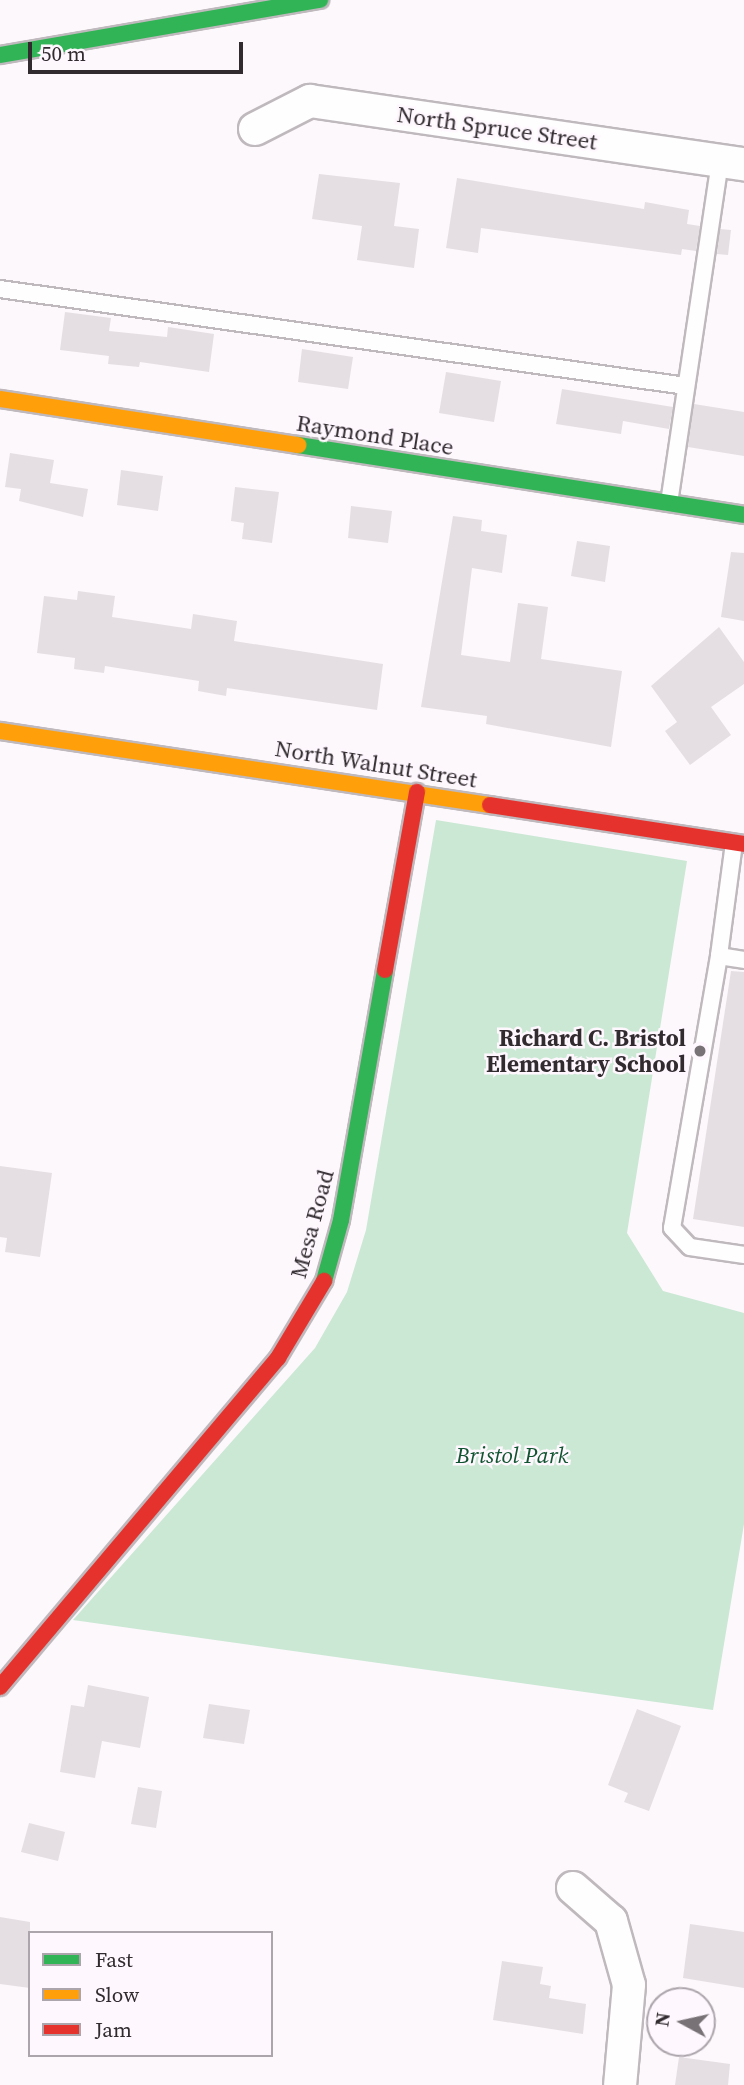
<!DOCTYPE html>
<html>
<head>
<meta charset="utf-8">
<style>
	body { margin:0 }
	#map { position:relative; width:744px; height:2085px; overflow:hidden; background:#fdf8fc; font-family:"Source Serif 4",serif }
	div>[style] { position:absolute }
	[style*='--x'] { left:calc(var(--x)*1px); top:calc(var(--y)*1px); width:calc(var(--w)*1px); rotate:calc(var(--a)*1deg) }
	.green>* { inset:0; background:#cae8d4 }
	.building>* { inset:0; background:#e5dfe4 }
	.roads { filter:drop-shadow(2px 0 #bfb9bd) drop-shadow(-2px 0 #bfb9bd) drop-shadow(0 2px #bfb9bd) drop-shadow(0 -2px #bfb9bd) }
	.lane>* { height:16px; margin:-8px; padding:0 8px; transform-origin:8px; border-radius:8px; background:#fffeff }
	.street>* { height:32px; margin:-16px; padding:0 16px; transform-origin:16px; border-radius:16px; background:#fffeff }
	.fast>* { height:16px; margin:-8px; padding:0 8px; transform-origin:8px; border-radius:8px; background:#30b455 }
	.slow>* { height:16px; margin:-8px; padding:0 8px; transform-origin:8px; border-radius:8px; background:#ff9f0a }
	.jam>* { height:16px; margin:-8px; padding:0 8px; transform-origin:8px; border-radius:8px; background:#e5322d }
	.dots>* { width:19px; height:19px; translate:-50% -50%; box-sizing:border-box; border:4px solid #fef7fd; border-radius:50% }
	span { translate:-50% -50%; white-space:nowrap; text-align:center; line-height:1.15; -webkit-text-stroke:5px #fef7fd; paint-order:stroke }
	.street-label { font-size:23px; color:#312a2f }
	.poi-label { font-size:23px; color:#312a2f; font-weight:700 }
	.right { translate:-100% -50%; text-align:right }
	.park-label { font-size:23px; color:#115431; font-style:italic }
	.legend { position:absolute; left:28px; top:1931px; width:245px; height:126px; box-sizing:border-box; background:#fef7fd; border:2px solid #aca5ab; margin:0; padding:9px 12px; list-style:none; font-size:21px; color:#312a2f }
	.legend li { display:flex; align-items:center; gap:14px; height:35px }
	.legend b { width:35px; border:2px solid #aca5ab }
	.north { position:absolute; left:646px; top:1987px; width:70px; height:70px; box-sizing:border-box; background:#fef7fd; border:2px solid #aca5ab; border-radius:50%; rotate:278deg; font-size:19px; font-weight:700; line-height:28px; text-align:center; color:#312a2f }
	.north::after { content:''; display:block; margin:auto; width:24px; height:32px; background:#787277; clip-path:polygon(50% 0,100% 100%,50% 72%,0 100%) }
	.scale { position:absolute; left:28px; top:42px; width:215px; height:32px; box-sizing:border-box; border:4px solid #312a2f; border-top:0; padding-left:9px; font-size:21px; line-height:24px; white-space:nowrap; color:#312a2f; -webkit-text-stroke:5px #fef7fd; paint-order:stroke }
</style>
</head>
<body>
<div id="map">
	<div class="green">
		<div style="clip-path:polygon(436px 820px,687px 861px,627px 1233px,663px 1291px,744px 1313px,744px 1524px,713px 1710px,73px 1620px,315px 1348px,347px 1292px,366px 1230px)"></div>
	</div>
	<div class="building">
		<div style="clip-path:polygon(319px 174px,400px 183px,394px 226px,419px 229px,414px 268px,357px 260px,362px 226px,312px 219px)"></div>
		<div style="clip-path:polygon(457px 178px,644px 209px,645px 202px,689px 210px,687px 224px,700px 226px,696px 251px,682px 249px,681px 255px,481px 228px,478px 253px,446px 248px)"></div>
		<div style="clip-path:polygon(720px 229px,731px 230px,728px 255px,717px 254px)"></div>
		<div style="clip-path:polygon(65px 312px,111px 318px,109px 331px,167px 337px,168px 327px,214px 334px,209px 372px,140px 362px,139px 367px,108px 364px,109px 356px,60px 350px)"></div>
		<div style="clip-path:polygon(302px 349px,353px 357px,348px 389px,298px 382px)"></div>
		<div style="clip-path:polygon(446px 372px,501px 381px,494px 422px,439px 413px)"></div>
		<div style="clip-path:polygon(562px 389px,673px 407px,669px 429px,623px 421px,621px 434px,556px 424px)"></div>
		<div style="clip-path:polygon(694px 404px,744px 412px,744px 456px,688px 447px)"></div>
		<div style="clip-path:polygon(10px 453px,54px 460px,50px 483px,88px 489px,83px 517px,19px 501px,21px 489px,5px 487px)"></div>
		<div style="clip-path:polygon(121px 470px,163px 476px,158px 511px,117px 505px)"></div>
		<div style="clip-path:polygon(235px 487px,279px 492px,272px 543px,242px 539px,244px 523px,231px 521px)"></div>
		<div style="clip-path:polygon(351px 506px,392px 511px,388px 543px,348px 538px)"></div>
		<div style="clip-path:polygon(453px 516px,482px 520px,481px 531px,507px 535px,502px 573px,472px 568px,461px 655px,510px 662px,518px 603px,548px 607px,541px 659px,622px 671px,611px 747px,486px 724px,487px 716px,421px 707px)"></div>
		<div style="clip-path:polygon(577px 541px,610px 546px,605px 582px,571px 576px)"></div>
		<div style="clip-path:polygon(731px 552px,744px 553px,744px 621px,721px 617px)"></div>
		<div style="clip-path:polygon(78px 591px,115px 596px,112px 617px,191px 629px,193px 614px,237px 621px,234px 641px,383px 664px,377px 710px,227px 688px,226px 696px,198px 691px,199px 681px,105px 666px,104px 673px,74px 669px,75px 658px,37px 653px,44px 596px,77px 600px)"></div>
		<div style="clip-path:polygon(719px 627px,744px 662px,744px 684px,711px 707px,731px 735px,690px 765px,665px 731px,677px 722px,651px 686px)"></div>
		<div style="clip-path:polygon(731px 971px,744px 972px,744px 1227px,693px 1219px)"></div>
		<div style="clip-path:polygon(0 1166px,52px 1173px,40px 1257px,5px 1252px,7px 1238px,0 1237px)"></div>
		<div style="clip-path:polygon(88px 1685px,149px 1697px,140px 1748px,102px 1741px,95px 1778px,60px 1772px,71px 1705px,84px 1707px)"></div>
		<div style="clip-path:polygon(209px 1704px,250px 1710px,244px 1744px,203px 1738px)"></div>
		<div style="clip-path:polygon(637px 1709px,681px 1726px,649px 1811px,624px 1802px,628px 1793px,608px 1785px)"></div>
		<div style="clip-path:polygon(138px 1787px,162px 1791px,156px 1828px,131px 1824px)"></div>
		<div style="clip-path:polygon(29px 1823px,65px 1832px,58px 1861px,21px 1852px)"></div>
		<div style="clip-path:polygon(0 1917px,30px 1922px,30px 1988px,0 1984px)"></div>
		<div style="clip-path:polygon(690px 1924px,744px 1932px,744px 1988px,683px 1978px)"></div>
		<div style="clip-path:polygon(502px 1961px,543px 1967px,540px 1984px,551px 1986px,549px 1998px,586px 2004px,583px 2034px,493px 2020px)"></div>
		<div style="clip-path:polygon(679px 2057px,730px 2064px,728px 2085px,675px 2085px)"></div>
	</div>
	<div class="roads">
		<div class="lane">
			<div style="--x:0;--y:289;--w:693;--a:8.05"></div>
			<div style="--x:669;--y:503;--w:346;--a:-81.5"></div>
			<div style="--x:734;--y:843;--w:114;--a:97.6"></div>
			<div style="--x:719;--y:956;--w:25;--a:9"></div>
			<div style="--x:719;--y:956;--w:276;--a:99.8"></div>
			<div style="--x:672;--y:1228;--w:26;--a:47"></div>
			<div style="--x:690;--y:1247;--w:55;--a:8.4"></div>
		</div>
		<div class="street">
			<div style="--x:255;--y:129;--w:62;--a:-27"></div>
			<div style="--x:310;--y:101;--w:439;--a:8.3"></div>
			<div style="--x:573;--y:1888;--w:50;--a:41"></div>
			<div style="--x:611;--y:1921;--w:66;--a:74.3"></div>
			<div style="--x:629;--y:1985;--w:100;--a:95.1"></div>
		</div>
		<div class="fast">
			<div style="--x:0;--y:55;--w:325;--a:-9.8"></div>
			<div style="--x:298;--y:445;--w:451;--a:8.9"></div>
			<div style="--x:324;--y:1281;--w:63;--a:-74.4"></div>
			<div style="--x:341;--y:1220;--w:254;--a:-80"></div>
		</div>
		<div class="slow">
			<div style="--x:0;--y:399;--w:302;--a:8.8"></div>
			<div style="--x:0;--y:731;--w:496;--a:8.6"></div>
		</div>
		<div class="jam">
			<div style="--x:490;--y:805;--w:257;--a:8.7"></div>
			<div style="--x:385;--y:970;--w:181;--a:-79.8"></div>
			<div style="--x:0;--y:1687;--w:431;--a:-49.8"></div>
			<div style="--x:278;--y:1358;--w:90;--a:-59.1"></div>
		</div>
	</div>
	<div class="dots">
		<div style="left:700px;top:1051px;background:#787277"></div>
	</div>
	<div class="street-label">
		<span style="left:497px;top:128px;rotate:8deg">North Spruce Street</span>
		<span style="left:375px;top:435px;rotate:9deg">Raymond Place</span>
		<span style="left:376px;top:764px;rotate:9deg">North Walnut Street</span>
		<span style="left:312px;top:1224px;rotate:-75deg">Mesa Road</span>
	</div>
	<div class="poi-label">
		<span class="right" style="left:686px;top:1051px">Richard C. Bristol<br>Elementary School</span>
	</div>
	<div class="park-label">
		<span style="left:512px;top:1455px">Bristol Park</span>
	</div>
	<ul class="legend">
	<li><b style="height:9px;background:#30b455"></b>Fast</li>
	<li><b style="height:9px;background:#ff9f0a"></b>Slow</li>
	<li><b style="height:9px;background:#e5322d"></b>Jam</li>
	</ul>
	<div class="north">N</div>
	<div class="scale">50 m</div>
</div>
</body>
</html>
